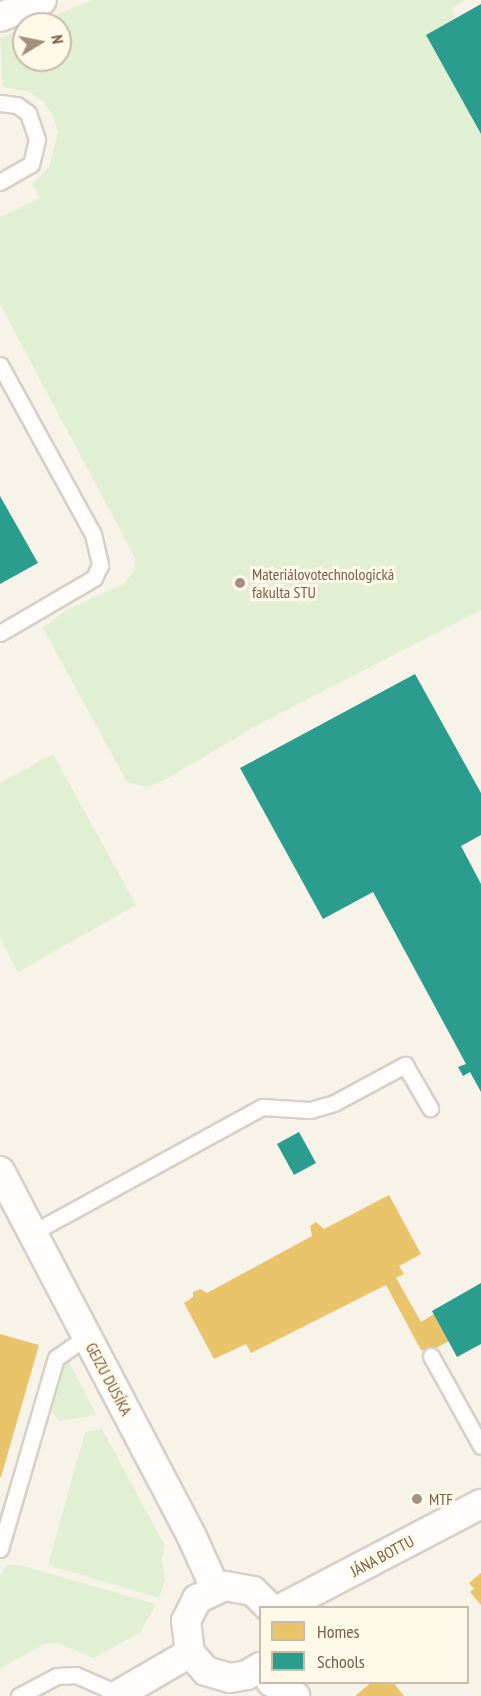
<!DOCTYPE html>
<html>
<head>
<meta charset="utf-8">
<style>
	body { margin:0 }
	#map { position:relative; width:481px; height:1696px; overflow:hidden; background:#f8f3e9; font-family:"PT Sans Narrow",sans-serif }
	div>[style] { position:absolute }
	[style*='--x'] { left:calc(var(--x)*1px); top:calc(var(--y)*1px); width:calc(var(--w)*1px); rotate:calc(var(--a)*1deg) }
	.green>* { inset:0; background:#e1efd2 }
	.homes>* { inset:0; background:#e9c46a }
	.schools>* { inset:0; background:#2a9d8f }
	.roads { filter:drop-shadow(2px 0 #d7d0c8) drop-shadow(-2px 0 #d7d0c8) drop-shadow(0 2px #d7d0c8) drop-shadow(0 -2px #d7d0c8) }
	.service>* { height:15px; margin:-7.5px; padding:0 7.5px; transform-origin:7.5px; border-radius:7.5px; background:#fefdfc }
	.minor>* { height:28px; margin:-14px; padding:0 14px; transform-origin:14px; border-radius:14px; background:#fefdfc }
	.dots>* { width:16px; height:16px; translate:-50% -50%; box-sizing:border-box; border:3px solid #fff9ea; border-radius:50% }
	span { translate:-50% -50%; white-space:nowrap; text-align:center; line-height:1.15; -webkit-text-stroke:6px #fff9ea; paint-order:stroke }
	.poi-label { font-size:16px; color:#775d47 }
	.left { translate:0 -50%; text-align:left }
	.street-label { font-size:16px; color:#775d47 }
	.legend { position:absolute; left:259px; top:1606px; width:210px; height:78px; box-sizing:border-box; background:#fff9ea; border:2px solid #c9bba9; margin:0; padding:8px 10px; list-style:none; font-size:18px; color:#775d47 }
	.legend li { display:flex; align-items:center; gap:12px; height:30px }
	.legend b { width:30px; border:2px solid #c9bba9 }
	.north { position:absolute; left:12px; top:12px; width:60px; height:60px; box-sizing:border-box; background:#fff9ea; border:2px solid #c9bba9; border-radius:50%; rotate:80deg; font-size:16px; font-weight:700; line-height:24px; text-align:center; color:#775d47 }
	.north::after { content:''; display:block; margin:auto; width:21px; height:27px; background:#a49280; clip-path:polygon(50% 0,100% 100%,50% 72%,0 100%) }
</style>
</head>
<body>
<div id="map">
	<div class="green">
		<div style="clip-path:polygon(93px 0,466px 0,451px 8px,457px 18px,426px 35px,481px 134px,481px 610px,261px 723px,163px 781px,146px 787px,127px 782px,43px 628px,66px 610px,125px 583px,135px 569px,135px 558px,0 304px,0 217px,40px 198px,32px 184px,49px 167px,58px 133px,53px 115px,43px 102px,30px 92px,3px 87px,0 38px,24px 28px,24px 60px,60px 60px,60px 24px,34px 24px)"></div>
		<div style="clip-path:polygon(53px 754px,136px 905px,18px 972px,0 938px,0 783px)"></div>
		<div style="clip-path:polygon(67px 1359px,97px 1415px,60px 1421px,49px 1409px,61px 1366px)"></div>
		<div style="clip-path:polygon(102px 1429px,165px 1546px,162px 1559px,165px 1580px,159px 1598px,48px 1565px,85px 1432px)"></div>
		<div style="clip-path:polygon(7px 1565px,20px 1565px,156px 1604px,140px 1633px,93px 1658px,58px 1643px,45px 1644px,0 1668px,0 1575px)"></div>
	</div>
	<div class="homes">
		<div style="clip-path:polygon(389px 1195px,421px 1254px,399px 1266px,404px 1274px,396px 1278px,421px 1322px,434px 1314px,449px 1341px,430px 1351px,421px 1350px,386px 1285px,251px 1353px,246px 1344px,214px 1359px,184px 1303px,193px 1297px,193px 1292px,200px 1289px,207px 1293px,312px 1236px,310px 1226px,316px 1222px,324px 1229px)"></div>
		<div style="clip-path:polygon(0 1334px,39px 1345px,1px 1477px,0 1477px)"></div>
		<div style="clip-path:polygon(481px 1573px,481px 1605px,470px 1592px,474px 1589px,469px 1583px)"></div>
		<div style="clip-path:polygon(372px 1682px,393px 1682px,404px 1696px,355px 1696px)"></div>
	</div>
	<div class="schools">
		<div style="clip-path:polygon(481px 4px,481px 134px,426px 35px)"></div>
		<div style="clip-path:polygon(0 496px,38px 563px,0 584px)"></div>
		<div style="clip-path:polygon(415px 674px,481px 793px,481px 835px,461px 846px,481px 884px,481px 1092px,470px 1072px,463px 1076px,458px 1067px,466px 1064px,373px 892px,323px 919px,240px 768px)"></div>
		<div style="clip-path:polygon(299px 1132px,316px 1163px,294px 1175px,277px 1144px)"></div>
		<div style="clip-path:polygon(481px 1283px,481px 1344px,457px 1357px,432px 1311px)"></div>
	</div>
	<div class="roads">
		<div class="service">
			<div style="--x:0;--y:103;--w:17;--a:7"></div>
			<div style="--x:17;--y:105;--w:14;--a:36"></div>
			<div style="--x:28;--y:113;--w:28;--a:71"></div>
			<div style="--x:37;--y:139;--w:26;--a:103"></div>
			<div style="--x:31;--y:164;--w:36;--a:150"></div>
			<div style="--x:0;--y:365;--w:193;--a:61.2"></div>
			<div style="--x:93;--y:534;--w:32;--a:77"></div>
			<div style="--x:100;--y:565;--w:14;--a:115"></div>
			<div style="--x:94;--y:578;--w:109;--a:149.7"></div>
			<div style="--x:32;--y:1233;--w:262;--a:-28.7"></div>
			<div style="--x:262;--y:1107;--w:48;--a:3.6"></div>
			<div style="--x:310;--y:1110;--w:25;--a:-16"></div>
			<div style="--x:334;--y:1103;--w:81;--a:-28.2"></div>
			<div style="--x:405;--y:1065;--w:50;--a:59.8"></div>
			<div style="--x:431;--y:1356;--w:103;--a:60.9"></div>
			<div style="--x:0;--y:1549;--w:199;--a:-73.7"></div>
			<div style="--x:56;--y:1358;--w:38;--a:-35"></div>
			<div style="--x:19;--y:1696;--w:43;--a:-27.8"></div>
			<div style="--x:57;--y:1676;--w:19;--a:-3"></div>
			<div style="--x:76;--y:1675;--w:47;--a:23.8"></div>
		</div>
		<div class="minor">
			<div style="--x:0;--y:17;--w:45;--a:-22"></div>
			<div style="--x:0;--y:1171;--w:413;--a:62.3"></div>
			<div style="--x:192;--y:1537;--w:56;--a:65.7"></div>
			<div style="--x:282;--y:1608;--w:225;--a:-27.6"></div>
			<div style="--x:260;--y:1667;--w:15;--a:148"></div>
			<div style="--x:247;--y:1675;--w:17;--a:170"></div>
			<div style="--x:230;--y:1678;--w:25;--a:-164"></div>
			<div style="--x:206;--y:1671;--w:24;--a:-132"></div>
			<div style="--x:190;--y:1653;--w:32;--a:-97"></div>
			<div style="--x:186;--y:1621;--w:25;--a:-63"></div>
			<div style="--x:197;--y:1599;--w:31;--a:-25"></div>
			<div style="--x:225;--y:1586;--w:28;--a:10"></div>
			<div style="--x:253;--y:1591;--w:24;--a:45"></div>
			<div style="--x:271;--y:1682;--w:28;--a:30"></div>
			<div style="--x:116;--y:1696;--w:86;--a:-30.2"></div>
		</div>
	</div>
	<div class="dots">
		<div style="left:240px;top:583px;background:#a49280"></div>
		<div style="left:417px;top:1499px;background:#a49280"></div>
	</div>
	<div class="poi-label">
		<span class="left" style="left:252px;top:583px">Materiálovotechnologická<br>fakulta STU</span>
		<span class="left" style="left:429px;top:1499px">MTF</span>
	</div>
	<div class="street-label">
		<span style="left:109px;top:1379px;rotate:62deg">GEJZU DUSÍKA</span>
		<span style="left:382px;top:1556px;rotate:-28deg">JÁNA BOTTU</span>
	</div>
	<ul class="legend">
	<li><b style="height:16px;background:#e9c46a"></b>Homes</li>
	<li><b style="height:16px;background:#2a9d8f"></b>Schools</li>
	</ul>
	<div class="north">N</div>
</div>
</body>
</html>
